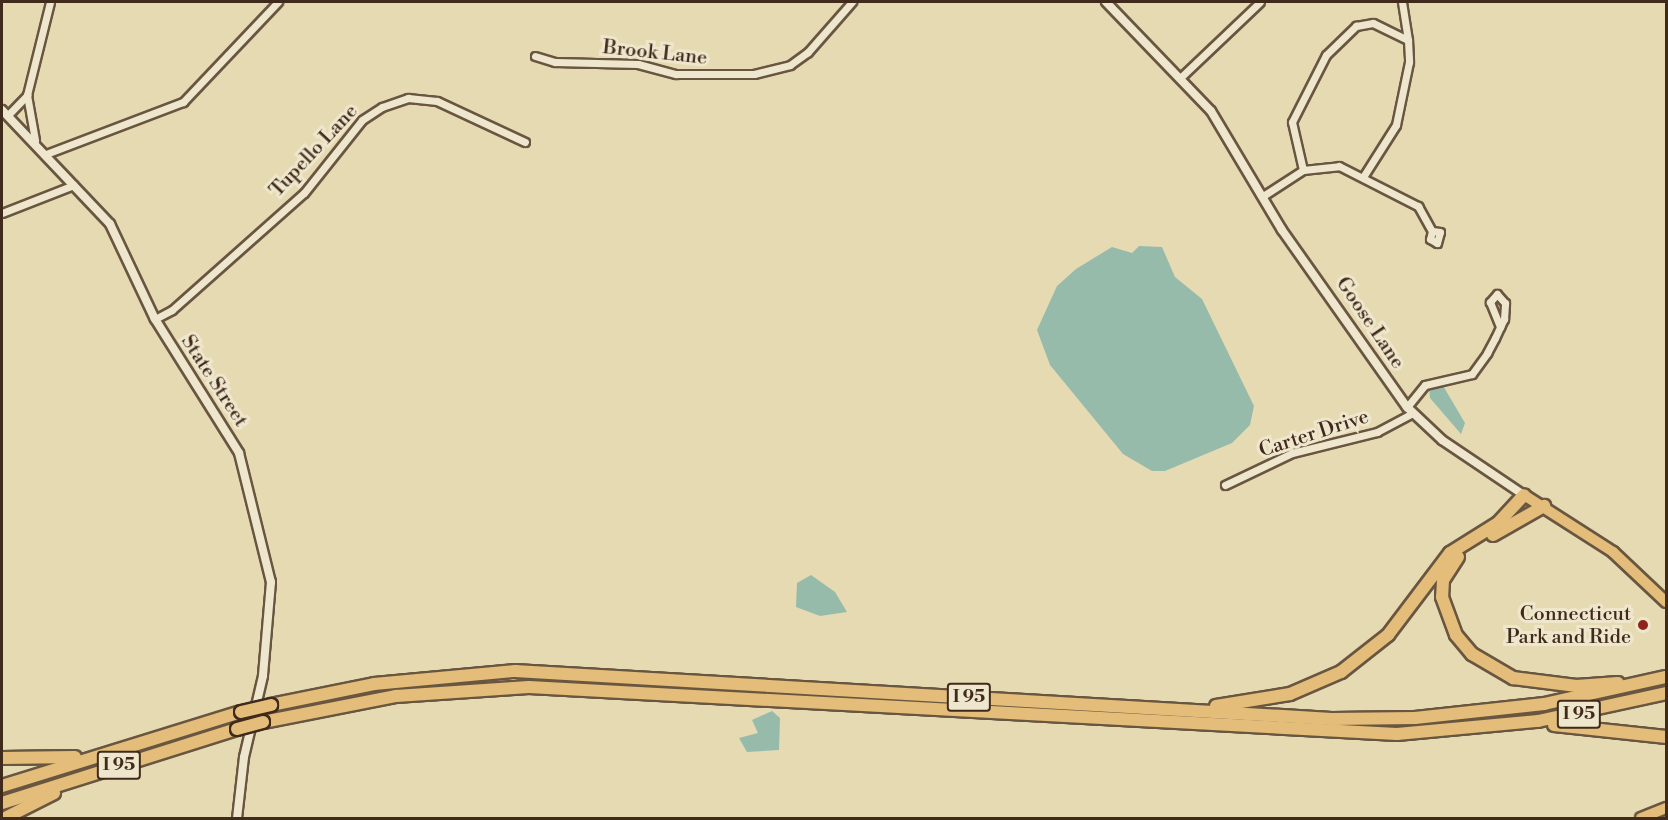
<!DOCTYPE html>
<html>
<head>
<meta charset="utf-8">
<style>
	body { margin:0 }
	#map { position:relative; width:1668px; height:820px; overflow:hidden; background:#e6dab2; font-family:"Libre Bodoni",serif }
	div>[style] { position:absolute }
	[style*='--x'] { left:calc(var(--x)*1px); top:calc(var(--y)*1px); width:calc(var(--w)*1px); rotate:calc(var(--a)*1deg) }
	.water>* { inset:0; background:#96bbab }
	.roads { filter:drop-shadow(2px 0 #695641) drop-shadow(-2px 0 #695641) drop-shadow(0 2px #695641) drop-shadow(0 -2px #695641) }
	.minor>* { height:7px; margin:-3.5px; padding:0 3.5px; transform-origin:3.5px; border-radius:3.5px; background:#efe7cd }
	.tertiary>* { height:8px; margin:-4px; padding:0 4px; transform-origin:4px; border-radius:4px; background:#efe7cd }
	.primary>* { height:10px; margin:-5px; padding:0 5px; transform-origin:5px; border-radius:5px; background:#e3bd79 }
	.motorway>* { height:12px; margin:-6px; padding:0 6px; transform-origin:6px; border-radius:6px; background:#e3bd79 }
	.bridges { filter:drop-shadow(2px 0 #3f2a1b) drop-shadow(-2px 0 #3f2a1b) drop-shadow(0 2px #3f2a1b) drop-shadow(0 -2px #3f2a1b) }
	.motorway-bridge>* { height:12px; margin:-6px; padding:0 6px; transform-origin:6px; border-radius:6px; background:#e3bd79 }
	.dots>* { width:16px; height:16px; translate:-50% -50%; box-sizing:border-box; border:3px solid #efe7cd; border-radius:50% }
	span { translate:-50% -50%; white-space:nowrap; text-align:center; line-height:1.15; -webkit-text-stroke:6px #efe7cd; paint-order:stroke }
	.shield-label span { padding:2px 4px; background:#efe7cd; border:2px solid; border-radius:4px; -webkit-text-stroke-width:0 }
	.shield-label { font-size:18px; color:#3f2a1b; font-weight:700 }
	.street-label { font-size:20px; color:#3f2a1b }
	.poi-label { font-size:20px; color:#3f2a1b }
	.right { translate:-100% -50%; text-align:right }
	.frame { position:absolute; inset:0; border:3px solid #3f2a1b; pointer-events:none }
</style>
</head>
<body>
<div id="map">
	<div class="water">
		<div style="clip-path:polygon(1139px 246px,1162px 247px,1175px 277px,1202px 299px,1254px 406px,1250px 425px,1232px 443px,1165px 471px,1152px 471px,1123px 454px,1050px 365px,1037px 330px,1057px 286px,1076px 269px,1112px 247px,1132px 253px)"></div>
		<div style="clip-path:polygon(1442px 384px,1465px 423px,1461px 434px,1430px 398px,1429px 386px)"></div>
		<div style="clip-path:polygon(811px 575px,835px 592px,847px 612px,820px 616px,796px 607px,797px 583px)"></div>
		<div style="clip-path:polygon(772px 711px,780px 718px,779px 750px,747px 752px,739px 738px,758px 733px,752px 720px)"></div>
	</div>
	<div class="roads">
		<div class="minor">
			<div style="--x:1402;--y:2;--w:38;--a:81"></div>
			<div style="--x:535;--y:56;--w:21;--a:17"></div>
			<div style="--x:555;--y:62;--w:83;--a:1.4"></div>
			<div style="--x:638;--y:64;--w:39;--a:15"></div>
			<div style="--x:676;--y:74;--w:78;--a:0"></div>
			<div style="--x:754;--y:74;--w:37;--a:-14"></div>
			<div style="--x:790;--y:65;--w:22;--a:-36"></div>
			<div style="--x:808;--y:52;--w:67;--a:-48.7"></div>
			<div style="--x:1180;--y:78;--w:110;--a:-43.5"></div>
			<div style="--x:27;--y:95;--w:46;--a:79.9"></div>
			<div style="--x:8;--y:115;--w:28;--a:-46"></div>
			<div style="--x:27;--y:95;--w:96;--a:-76.1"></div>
			<div style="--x:46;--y:154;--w:147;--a:-20.8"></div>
			<div style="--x:183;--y:102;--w:138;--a:-46.5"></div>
			<div style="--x:1303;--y:170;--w:49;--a:-102.9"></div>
			<div style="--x:1292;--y:122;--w:75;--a:-63.1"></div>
			<div style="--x:1326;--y:55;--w:42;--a:-44"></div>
			<div style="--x:1356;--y:26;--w:17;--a:-10"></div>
			<div style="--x:1373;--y:23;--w:39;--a:26"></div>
			<div style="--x:1408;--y:40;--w:22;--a:87"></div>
			<div style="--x:1409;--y:62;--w:64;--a:101.7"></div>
			<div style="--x:1396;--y:125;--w:62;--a:122.4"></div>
			<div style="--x:1263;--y:196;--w:48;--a:-33"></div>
			<div style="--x:1303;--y:170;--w:36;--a:-6"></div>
			<div style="--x:1339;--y:166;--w:89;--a:26.9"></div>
			<div style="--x:1418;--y:206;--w:29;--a:61"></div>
			<div style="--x:1432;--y:231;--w:8;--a:104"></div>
			<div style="--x:1430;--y:239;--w:8;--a:30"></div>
			<div style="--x:1437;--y:243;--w:11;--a:-75"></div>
			<div style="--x:1440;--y:232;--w:8;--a:-173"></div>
			<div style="--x:2;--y:213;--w:77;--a:-21.3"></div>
			<div style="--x:155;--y:319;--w:19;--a:-28"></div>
			<div style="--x:172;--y:310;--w:176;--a:-41.6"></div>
			<div style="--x:304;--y:193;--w:93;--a:-51.5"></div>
			<div style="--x:362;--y:120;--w:24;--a:-33"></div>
			<div style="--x:382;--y:107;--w:28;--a:-19"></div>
			<div style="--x:408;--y:98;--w:29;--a:6"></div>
			<div style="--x:437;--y:101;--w:97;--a:25"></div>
			<div style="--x:1407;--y:407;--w:28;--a:-51"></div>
			<div style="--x:1425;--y:385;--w:48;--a:-13.2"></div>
			<div style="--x:1472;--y:374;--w:26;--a:-54"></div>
			<div style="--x:1487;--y:353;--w:17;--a:-62"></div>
			<div style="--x:1495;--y:338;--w:14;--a:-65"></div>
			<div style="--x:1501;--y:325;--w:7;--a:-63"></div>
			<div style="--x:1504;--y:319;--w:16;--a:-86"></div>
			<div style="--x:1505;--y:303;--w:12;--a:-132"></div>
			<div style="--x:1497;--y:294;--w:11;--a:131"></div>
			<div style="--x:1490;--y:302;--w:27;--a:68"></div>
			<div style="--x:1225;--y:485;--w:74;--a:-25.5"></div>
			<div style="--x:1292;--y:453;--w:88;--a:-13.9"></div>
			<div style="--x:1377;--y:432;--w:40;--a:-28"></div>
		</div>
		<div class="tertiary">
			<div style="--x:1106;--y:2;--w:151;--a:46.1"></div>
			<div style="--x:1211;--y:111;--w:139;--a:59.2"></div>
			<div style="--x:1282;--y:230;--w:217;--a:54.8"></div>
			<div style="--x:1407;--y:407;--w:48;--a:43.3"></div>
			<div style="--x:1442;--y:440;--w:99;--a:33.9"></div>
			<div style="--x:2;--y:110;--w:157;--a:46.5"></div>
			<div style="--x:110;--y:224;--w:105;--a:64.7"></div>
			<div style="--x:155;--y:319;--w:158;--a:57.9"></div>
			<div style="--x:239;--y:453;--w:133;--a:76.1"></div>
			<div style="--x:271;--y:582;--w:94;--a:94.9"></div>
			<div style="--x:263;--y:676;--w:83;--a:103.2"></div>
			<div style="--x:244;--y:757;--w:61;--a:96.5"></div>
		</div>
		<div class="primary">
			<div style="--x:1524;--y:495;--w:106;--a:32.6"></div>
			<div style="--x:1613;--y:552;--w:73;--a:43.3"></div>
			<div style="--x:1641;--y:818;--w:27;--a:-22"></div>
		</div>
		<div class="motorway">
			<div style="--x:1493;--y:535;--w:59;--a:-29.6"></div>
			<div style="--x:1458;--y:557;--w:27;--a:123"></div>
			<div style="--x:1443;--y:580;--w:17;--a:93"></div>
			<div style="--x:1442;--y:597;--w:40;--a:69.8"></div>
			<div style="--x:1456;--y:635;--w:25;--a:50"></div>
			<div style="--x:1472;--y:654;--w:48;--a:30.3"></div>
			<div style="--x:1513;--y:678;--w:64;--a:7.2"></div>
			<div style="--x:1576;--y:686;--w:42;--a:-4.1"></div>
			<div style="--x:271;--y:705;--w:105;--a:-11.5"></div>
			<div style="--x:374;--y:684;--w:142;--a:-5.3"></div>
			<div style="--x:515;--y:671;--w:818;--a:3.36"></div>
			<div style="--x:1332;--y:719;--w:83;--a:-0.7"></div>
			<div style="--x:1415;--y:718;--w:130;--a:-6.2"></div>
			<div style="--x:1544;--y:704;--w:125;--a:-12.5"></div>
			<div style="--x:1216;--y:706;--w:75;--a:-9.2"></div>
			<div style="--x:1290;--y:694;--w:56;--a:-23.3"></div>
			<div style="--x:1341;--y:672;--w:60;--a:-38.2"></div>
			<div style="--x:1388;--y:635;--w:103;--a:-52.9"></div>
			<div style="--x:1450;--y:553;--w:57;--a:-32"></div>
			<div style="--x:1498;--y:523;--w:38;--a:-47"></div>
			<div style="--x:263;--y:722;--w:136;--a:-11.1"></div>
			<div style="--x:396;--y:696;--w:133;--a:-3.9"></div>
			<div style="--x:529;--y:687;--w:869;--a:3.1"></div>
			<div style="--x:1397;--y:734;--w:142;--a:-5.3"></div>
			<div style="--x:1538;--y:721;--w:131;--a:-12.3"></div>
			<div style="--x:1554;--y:725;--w:113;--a:6.1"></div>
			<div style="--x:2;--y:758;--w:73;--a:-0.8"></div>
			<div style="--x:2;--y:786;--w:250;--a:-17.2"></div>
			<div style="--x:2;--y:803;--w:246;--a:-17.5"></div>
			<div style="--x:5;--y:818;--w:55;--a:-27"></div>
		</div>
	</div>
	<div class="bridges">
		<div class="motorway-bridge">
			<div style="--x:241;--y:712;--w:31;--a:-13"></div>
			<div style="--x:237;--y:729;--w:27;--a:-15"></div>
		</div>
	</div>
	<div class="dots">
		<div style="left:1643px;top:625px;background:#8f2418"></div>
	</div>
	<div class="shield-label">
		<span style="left:969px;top:697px">I 95</span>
		<span style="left:1579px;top:714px">I 95</span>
		<span style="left:119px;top:765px">I 95</span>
	</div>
	<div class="street-label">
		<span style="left:655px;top:53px;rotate:6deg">Brook Lane</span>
		<span style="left:314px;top:151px;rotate:-47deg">Tupello Lane</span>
		<span style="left:1370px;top:323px;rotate:56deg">Goose Lane</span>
		<span style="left:214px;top:381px;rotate:57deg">State Street</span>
		<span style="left:1314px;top:434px;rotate:-18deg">Carter Drive</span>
	</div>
	<div class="poi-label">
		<span class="right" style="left:1631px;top:626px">Connecticut<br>Park and Ride</span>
	</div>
	<div class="frame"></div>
</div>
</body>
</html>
